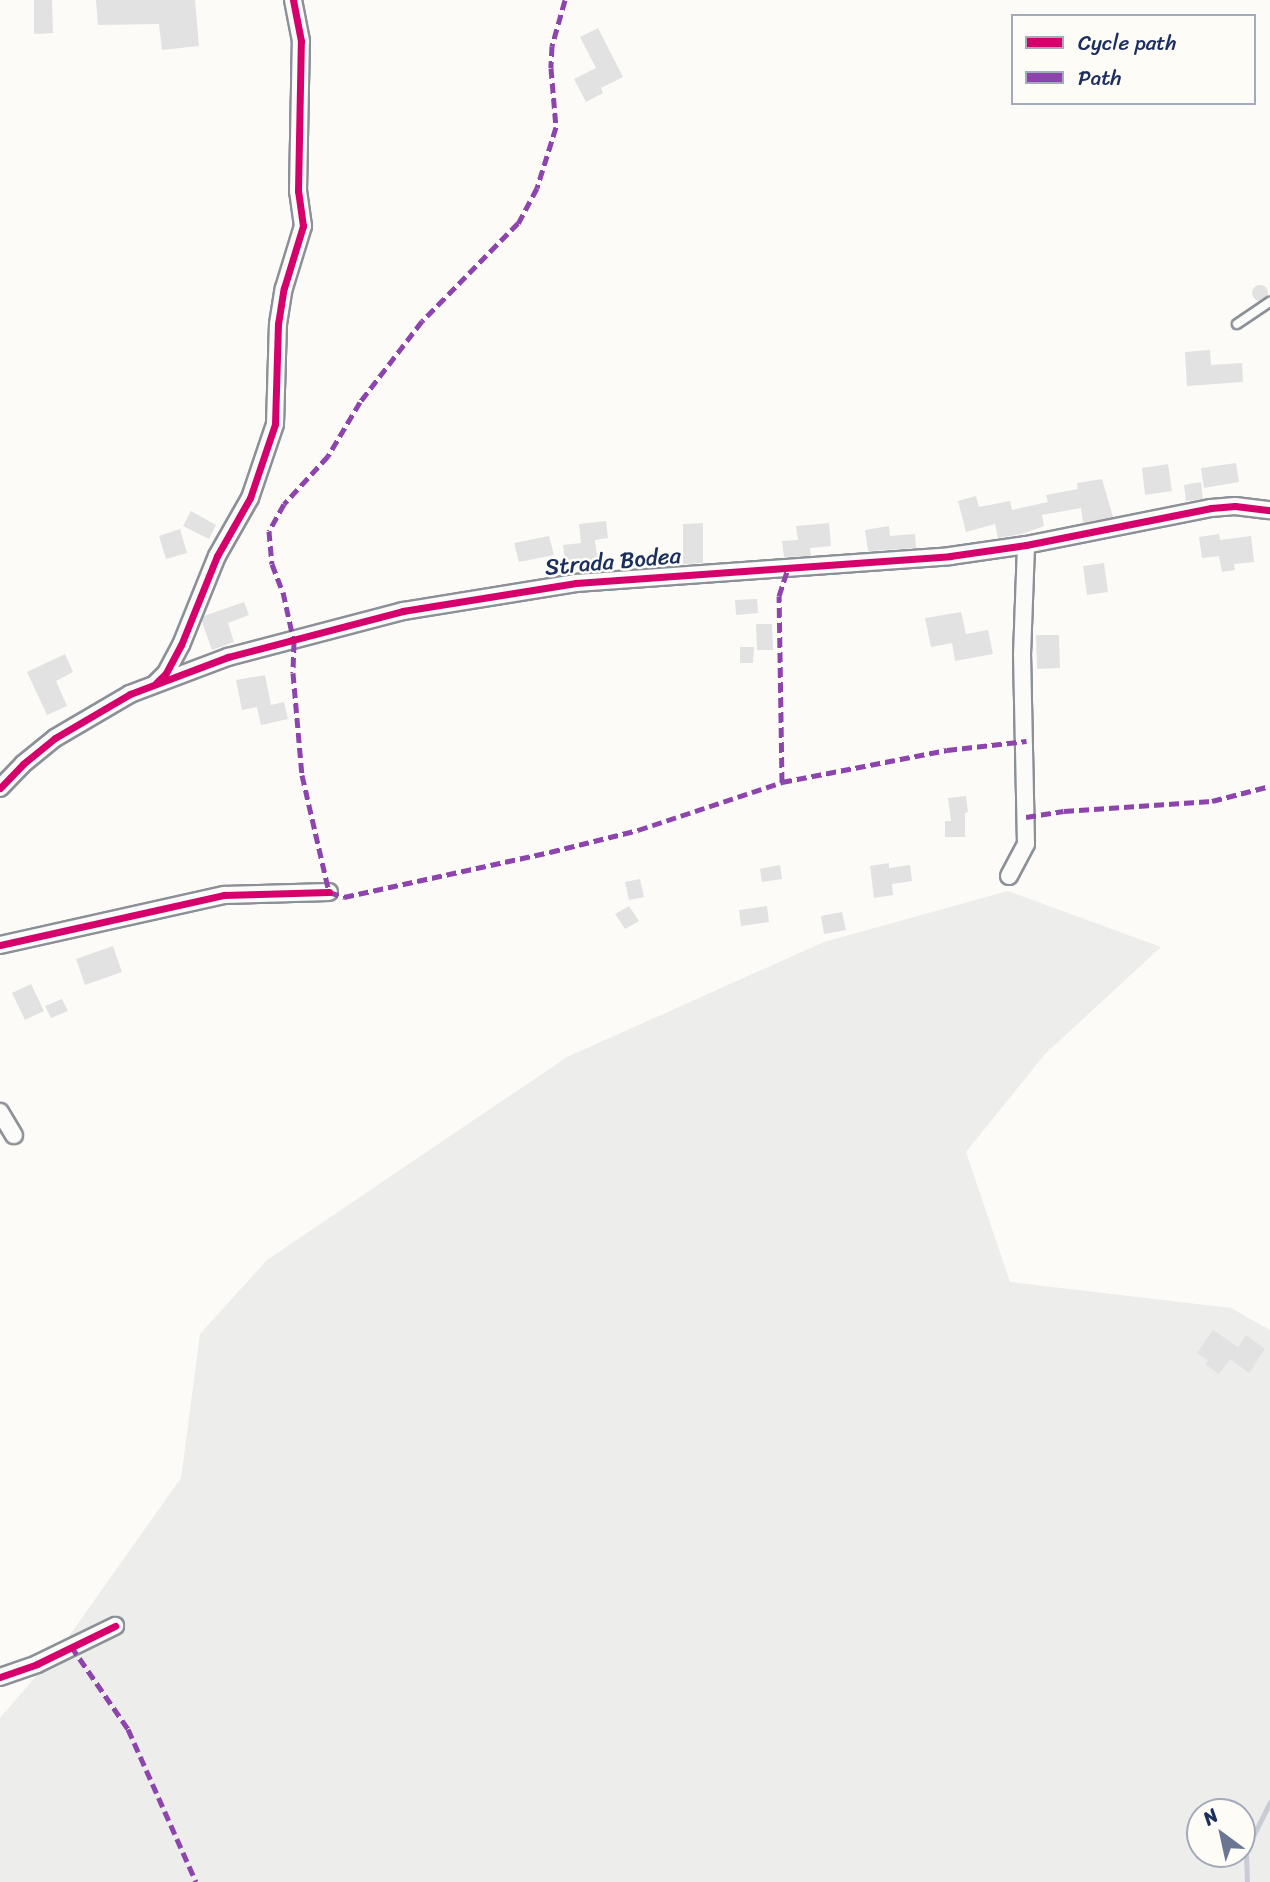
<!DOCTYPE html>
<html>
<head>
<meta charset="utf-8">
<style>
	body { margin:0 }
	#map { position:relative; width:1270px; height:1882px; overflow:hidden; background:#fcfbf8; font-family:Sriracha,sans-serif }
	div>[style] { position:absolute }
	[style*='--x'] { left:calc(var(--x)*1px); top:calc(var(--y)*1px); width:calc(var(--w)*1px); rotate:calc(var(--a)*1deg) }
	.green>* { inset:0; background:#ededec }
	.stream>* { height:5px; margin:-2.5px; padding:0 2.5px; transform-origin:2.5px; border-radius:2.5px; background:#c9ccd4 }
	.building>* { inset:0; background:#e2e2e2 }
	.round { border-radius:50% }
	.roads { filter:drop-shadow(2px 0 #8c9097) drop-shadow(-2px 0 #8c9097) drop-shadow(0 2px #8c9097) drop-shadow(0 -2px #8c9097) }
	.service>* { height:8px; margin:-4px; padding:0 4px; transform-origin:4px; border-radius:4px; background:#fbfbf9 }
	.minor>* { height:16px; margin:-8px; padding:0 8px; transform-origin:8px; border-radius:8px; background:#fbfbf9 }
	.quiet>* { height:5px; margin-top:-2.5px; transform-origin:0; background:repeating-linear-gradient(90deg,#8e44ad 0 10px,transparent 0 15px) }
	.cycleway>* { height:7px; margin:-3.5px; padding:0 3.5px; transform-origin:3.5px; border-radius:3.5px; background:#d6006c }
	span { translate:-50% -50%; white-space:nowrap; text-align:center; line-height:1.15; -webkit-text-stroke:5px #fdfcf7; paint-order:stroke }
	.street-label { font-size:23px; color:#1b2f5e }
	.legend { position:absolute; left:1011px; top:14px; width:245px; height:91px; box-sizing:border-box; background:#fdfcf7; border:2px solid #a3aaba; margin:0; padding:9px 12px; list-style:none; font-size:21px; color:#1b2f5e }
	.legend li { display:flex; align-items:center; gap:14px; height:35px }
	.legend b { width:35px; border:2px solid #a3aaba }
	.north { position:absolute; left:1186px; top:1798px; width:70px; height:70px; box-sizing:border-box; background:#fdfcf7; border:2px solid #a3aaba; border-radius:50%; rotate:327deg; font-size:19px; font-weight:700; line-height:28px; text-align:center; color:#1b2f5e }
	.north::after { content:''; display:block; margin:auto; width:24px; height:32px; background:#6a7694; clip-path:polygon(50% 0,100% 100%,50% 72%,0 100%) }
</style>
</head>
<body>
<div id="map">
	<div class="green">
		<div style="clip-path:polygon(evenodd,1008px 891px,1161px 947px,1045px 1054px,966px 1152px,1010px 1282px,1231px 1308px,1270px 1330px,1270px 1882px,0 1882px,0 1718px,62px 1646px,181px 1478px,200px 1334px,267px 1260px,567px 1057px,824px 942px,1008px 891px,1200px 1812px,1242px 1812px,1242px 1854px,1200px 1854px,1200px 1812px)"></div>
	</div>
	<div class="stream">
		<div style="--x:1247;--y:1882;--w:32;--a:-92"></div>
		<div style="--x:1246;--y:1850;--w:54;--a:-63.4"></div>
	</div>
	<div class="building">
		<div style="clip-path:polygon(34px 0,52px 0,53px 33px,34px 34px)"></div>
		<div style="clip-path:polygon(96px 0,195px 0,199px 46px,162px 50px,159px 24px,98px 25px)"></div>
		<div style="clip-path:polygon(598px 28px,623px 77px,601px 88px,603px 93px,586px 102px,574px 79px,596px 68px,580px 37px)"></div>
		<div class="round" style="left:1252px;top:285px;width:16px;height:16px"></div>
		<div style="clip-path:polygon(1210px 350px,1211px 365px,1242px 363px,1243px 382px,1187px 386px,1185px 352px)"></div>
		<div style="clip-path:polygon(1236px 463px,1239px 482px,1204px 488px,1201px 468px)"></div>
		<div style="clip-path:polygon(1168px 464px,1172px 491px,1145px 495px,1142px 468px)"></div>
		<div style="clip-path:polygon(1102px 479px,1113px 517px,1083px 523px,1081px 508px,1042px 515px,1044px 526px,1022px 534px,998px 538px,995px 524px,966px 532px,958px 501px,976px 496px,979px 507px,1010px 501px,1012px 510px,1048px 502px,1046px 495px,1078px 489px,1077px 483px)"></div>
		<div style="clip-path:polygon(1201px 482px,1203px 499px,1186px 501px,1184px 485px)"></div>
		<div style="clip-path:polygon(191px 511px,216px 525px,209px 539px,183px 526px)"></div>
		<div style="clip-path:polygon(606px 521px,608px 538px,595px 540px,598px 563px,566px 568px,563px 545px,581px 543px,579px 524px)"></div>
		<div style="clip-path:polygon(703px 523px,703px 563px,683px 564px,683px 524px)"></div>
		<div style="clip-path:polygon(829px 523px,831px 546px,810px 548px,811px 556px,784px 557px,782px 541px,798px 540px,796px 526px)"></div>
		<div style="clip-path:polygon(889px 526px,890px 536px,915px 534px,916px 548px,868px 551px,865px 530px)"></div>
		<div style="clip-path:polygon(180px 529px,187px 553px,166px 559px,159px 536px)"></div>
		<div style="clip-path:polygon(1219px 534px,1220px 540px,1251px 536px,1254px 562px,1234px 564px,1235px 570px,1222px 572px,1219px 556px,1202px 558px,1199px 537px)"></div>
		<div style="clip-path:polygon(549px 536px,554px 555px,519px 562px,514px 543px)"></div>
		<div style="clip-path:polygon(1104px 563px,1108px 592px,1087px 595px,1083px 566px)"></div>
		<div style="clip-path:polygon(757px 599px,758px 613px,736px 615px,735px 600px)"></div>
		<div style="clip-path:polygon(244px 602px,249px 615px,228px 623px,234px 642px,212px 650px,202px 622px,204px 616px)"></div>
		<div style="clip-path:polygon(961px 612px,966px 634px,988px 630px,993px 654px,955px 661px,952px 643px,931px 647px,925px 618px)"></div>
		<div style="clip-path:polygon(756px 624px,772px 624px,773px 650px,757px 650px)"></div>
		<div style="clip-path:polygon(1036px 635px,1059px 635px,1060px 668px,1037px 669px)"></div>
		<div style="clip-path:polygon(740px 647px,754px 647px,753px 663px,740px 663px)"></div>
		<div style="clip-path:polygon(65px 654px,73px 672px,56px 681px,67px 706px,47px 715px,27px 672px)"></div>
		<div style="clip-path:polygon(265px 675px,271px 705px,284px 702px,288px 719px,261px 725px,257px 707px,242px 710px,236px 680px)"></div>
		<div style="clip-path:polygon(966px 796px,968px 812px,965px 813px,965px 837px,945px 837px,945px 821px,951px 821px,948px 798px)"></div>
		<div style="clip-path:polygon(889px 863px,889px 868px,910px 865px,912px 881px,892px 884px,893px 895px,874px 898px,870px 866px)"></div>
		<div style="clip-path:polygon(780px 865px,782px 879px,762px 882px,760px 869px)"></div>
		<div style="clip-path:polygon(640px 879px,644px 897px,629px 900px,625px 882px)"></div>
		<div style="clip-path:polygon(629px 906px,639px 921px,625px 929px,615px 914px)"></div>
		<div style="clip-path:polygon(767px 906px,769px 922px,741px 926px,739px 910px)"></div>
		<div style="clip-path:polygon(842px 912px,846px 930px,824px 934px,821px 916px)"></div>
		<div style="clip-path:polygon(113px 946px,122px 972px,85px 985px,76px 959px)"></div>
		<div style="clip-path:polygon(31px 984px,44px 1011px,25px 1020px,12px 993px)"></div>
		<div style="clip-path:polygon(62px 999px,68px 1011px,51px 1018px,45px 1006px)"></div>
		<div style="clip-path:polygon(1213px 1330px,1238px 1347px,1246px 1335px,1265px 1349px,1249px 1373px,1230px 1359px,1219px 1374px,1205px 1364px,1208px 1361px,1197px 1353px)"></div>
	</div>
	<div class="roads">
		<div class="service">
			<div style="--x:1237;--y:324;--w:40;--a:-34"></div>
		</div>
		<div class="minor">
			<div style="--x:156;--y:683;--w:14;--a:-45"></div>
			<div style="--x:166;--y:673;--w:32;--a:-62"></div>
			<div style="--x:181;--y:645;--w:96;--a:-68"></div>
			<div style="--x:217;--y:556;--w:67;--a:-60.4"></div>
			<div style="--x:250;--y:498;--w:78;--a:-71.3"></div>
			<div style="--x:275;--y:424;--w:100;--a:-88.3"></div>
			<div style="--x:278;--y:324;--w:36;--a:-81"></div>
			<div style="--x:284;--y:288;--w:65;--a:-73"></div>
			<div style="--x:303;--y:226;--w:35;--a:-98"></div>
			<div style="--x:298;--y:191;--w:150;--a:-88.9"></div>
			<div style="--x:301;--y:41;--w:42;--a:-101"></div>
			<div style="--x:0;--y:788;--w:33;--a:-46"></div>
			<div style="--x:23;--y:764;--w:41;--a:-39.1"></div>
			<div style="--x:55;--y:738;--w:87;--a:-30.4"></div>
			<div style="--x:130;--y:694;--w:105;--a:-20.7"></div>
			<div style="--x:228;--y:657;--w:181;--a:-14.7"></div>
			<div style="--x:403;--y:611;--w:175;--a:-9.2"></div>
			<div style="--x:576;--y:583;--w:375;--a:-4.1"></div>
			<div style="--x:950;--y:556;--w:77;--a:-8.2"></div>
			<div style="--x:1026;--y:545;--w:189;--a:-11.3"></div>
			<div style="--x:1211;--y:508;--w:24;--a:-5"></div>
			<div style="--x:1235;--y:506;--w:35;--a:7"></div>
			<div style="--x:1009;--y:876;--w:36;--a:-62"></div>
			<div style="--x:1026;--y:844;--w:189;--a:-91.2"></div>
			<div style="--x:1022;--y:655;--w:110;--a:-87.9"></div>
			<div style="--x:0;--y:945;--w:230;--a:-12.6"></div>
			<div style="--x:224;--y:895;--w:105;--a:-1.6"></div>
			<div style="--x:0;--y:1112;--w:27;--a:59"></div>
			<div style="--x:0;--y:1677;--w:39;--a:-19"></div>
			<div style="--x:37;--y:1664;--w:87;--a:-26"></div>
		</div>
	</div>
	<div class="quiet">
		<div style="--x:565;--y:0;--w:48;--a:105.8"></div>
		<div style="--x:552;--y:46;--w:22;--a:93"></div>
		<div style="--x:551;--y:68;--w:59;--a:85.2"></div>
		<div style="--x:556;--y:127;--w:64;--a:107.3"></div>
		<div style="--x:537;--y:188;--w:40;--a:118"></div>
		<div style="--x:518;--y:223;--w:137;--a:134.4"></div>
		<div style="--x:422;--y:321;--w:102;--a:127.4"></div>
		<div style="--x:360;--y:402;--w:63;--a:120.7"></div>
		<div style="--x:328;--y:456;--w:65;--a:132.5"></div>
		<div style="--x:284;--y:504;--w:31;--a:119"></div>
		<div style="--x:269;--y:531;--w:33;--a:85"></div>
		<div style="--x:272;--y:564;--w:30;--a:69"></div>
		<div style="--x:283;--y:592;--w:51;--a:77.6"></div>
		<div style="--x:294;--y:642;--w:31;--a:92"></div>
		<div style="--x:293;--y:673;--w:102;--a:85"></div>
		<div style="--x:302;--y:775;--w:120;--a:77"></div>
		<div style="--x:329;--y:892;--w:16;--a:18"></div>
		<div style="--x:344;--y:897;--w:211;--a:-12.3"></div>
		<div style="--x:550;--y:852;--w:91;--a:-14"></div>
		<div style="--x:638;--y:830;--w:152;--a:-18.4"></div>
		<div style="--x:782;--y:782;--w:168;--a:-11"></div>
		<div style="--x:947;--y:750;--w:80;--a:-6.5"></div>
		<div style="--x:782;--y:782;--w:186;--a:-90.9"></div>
		<div style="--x:779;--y:596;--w:28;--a:-72"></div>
		<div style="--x:1026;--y:817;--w:38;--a:-9"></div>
		<div style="--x:1064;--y:811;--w:148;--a:-3.9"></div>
		<div style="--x:1212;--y:801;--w:60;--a:-14.5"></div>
		<div style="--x:71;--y:1646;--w:101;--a:55.5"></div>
		<div style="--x:128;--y:1729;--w:167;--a:66"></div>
	</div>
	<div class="cycleway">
		<div style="--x:156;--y:683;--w:14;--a:-45"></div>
		<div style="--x:166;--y:673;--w:32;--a:-62"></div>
		<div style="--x:181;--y:645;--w:96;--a:-68"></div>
		<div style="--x:217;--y:556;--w:67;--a:-60.4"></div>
		<div style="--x:250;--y:498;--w:78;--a:-71.3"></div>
		<div style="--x:275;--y:424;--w:100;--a:-88.3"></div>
		<div style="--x:278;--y:324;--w:36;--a:-81"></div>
		<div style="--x:284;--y:288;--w:65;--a:-73"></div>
		<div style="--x:303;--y:226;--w:35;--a:-98"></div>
		<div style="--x:298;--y:191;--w:150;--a:-88.9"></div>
		<div style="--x:301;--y:41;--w:42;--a:-101"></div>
		<div style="--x:0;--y:788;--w:33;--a:-46"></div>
		<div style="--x:23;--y:764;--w:41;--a:-39.1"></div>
		<div style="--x:55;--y:738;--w:87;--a:-30.4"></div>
		<div style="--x:130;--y:694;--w:105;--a:-20.7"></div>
		<div style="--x:228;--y:657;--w:181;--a:-14.7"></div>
		<div style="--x:403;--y:611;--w:175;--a:-9.2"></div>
		<div style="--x:576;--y:583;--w:375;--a:-4.1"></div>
		<div style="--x:950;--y:556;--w:77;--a:-8.2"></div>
		<div style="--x:1026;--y:545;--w:189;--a:-11.3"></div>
		<div style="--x:1211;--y:508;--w:24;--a:-5"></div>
		<div style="--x:1235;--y:506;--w:35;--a:7"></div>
		<div style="--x:0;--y:945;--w:230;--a:-12.6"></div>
		<div style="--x:224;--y:895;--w:105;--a:-1.6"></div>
		<div style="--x:0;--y:1677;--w:39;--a:-19"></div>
		<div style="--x:37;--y:1664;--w:87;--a:-26"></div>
	</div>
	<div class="street-label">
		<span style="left:613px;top:562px;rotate:-5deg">Strada Bodea</span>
	</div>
	<ul class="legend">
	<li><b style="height:9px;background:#d6006c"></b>Cycle path</li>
	<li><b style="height:9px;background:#8e44ad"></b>Path</li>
	</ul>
	<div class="north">N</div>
</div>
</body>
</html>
